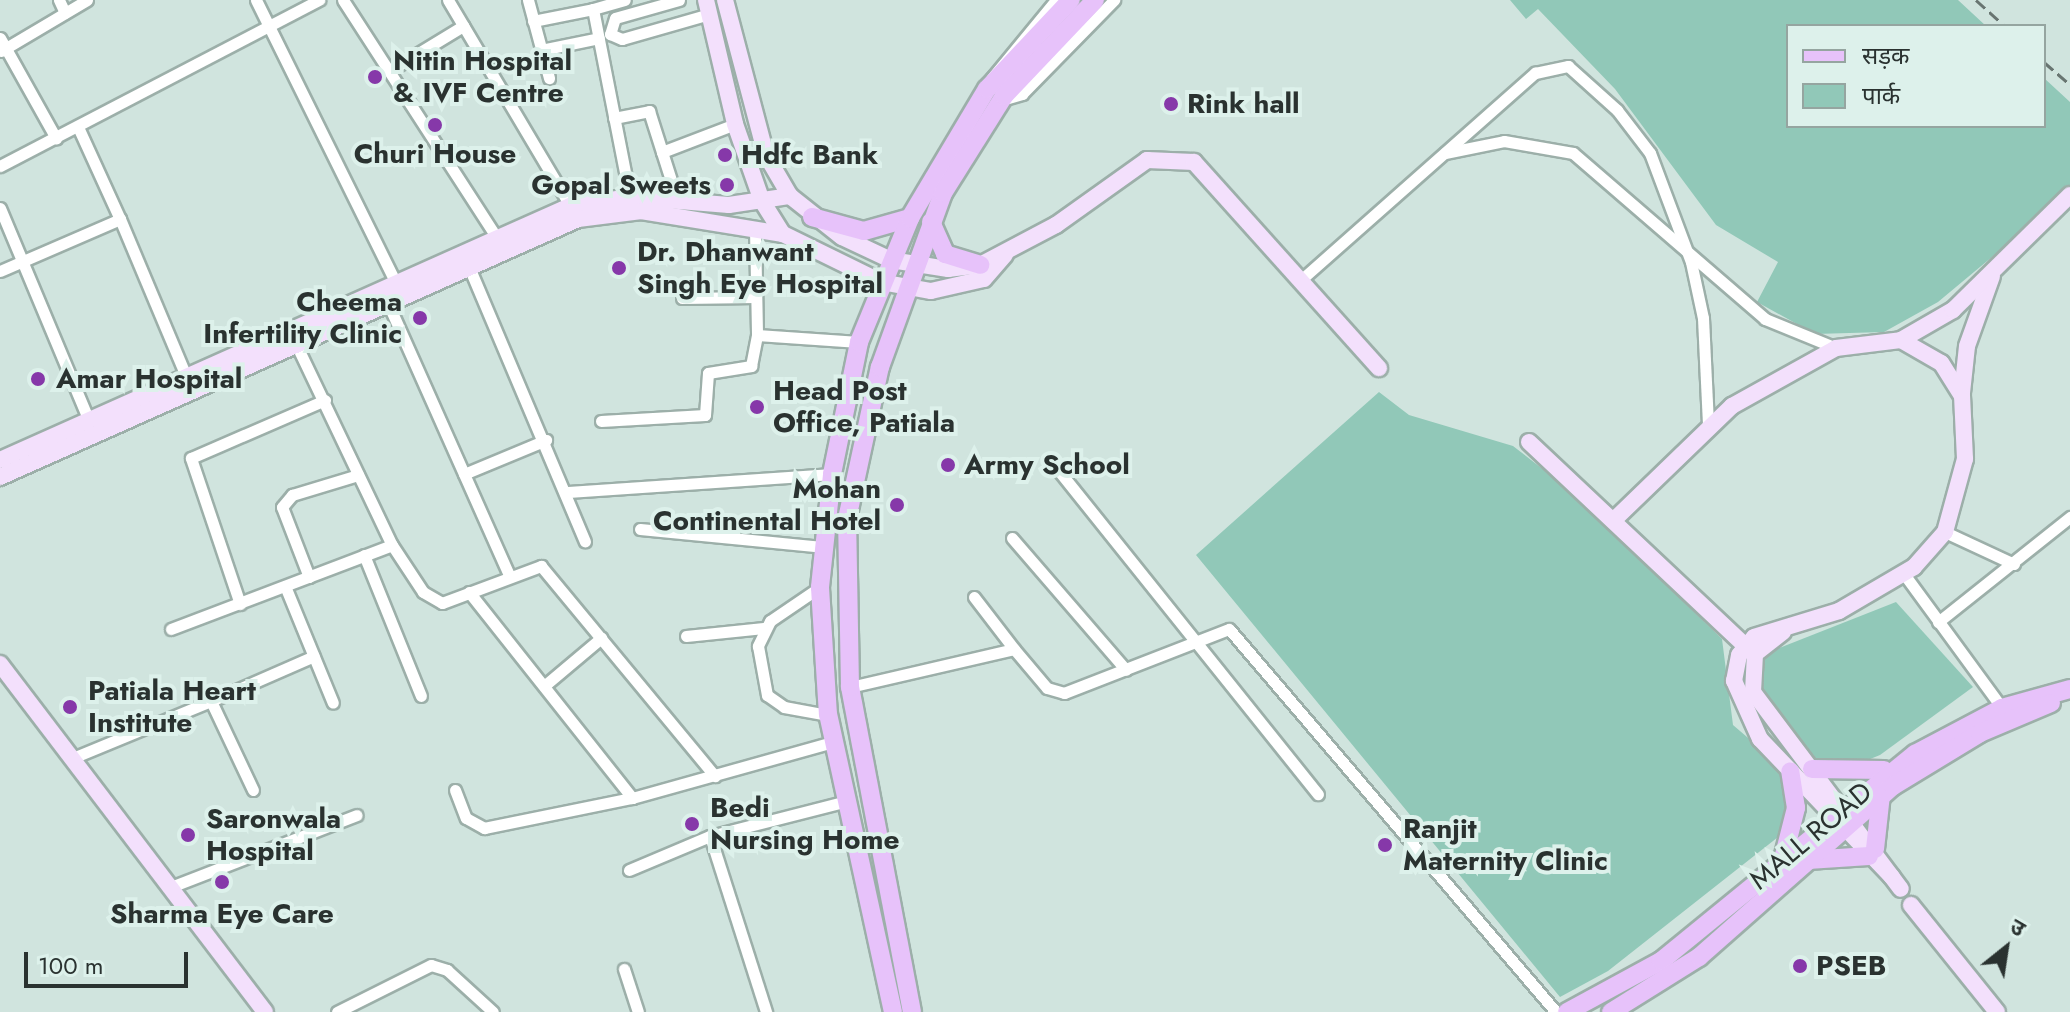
<!DOCTYPE html>
<html>
<head>
<meta charset="utf-8">
<style>
	body { margin:0 }
	#map { position:relative; width:2070px; height:1012px; overflow:hidden; background:#d0e4de; font-family:Jost,"Noto Sans Devanagari",sans-serif }
	div>[style] { position:absolute }
	[style*='--x'] { left:calc(var(--x)*1px); top:calc(var(--y)*1px); width:calc(var(--w)*1px); rotate:calc(var(--a)*1deg) }
	.green>* { inset:0; background:#91c8b8 }
	.roads { filter:drop-shadow(2px 0 #9cafa9) drop-shadow(-2px 0 #9cafa9) drop-shadow(0 2px #9cafa9) drop-shadow(0 -2px #9cafa9) }
	.street>* { height:11px; margin:-5.5px; padding:0 5.5px; transform-origin:5.5px; border-radius:5.5px; background:#fff }
	.secondary>* { height:16px; margin:-8px; padding:0 8px; transform-origin:8px; border-radius:8px; background:#f3e0fc }
	.primary>* { height:18px; margin:-9px; padding:0 9px; transform-origin:9px; border-radius:9px; background:#e7c2fa }
	.rail>* { height:3px; margin-top:-1.5px; transform-origin:0; background:repeating-linear-gradient(90deg,#687571 0 12px,transparent 0 18px) }
	.dots>* { width:22px; height:22px; translate:-50% -50%; box-sizing:border-box; border:4px solid #ddf1eb; border-radius:50% }
	span { translate:-50% -50%; white-space:nowrap; text-align:center; line-height:1.15; -webkit-text-stroke:8px #ddf1eb; paint-order:stroke }
	.poi-label { font-size:28px; color:#2a3230; font-weight:700 }
	.left { translate:0 -50%; text-align:left }
	.right { translate:-100% -50%; text-align:right }
	.street-label { font-size:28px; color:#2a3230 }
	.legend { position:absolute; left:1786px; top:24px; width:260px; height:104px; box-sizing:border-box; background:#ddf1eb; border:2px solid #95a5a0; margin:0; padding:10px 14px; list-style:none; font-size:24px; color:#2a3230 }
	.legend li { display:flex; align-items:center; gap:16px; height:40px }
	.legend b { width:40px; border:2px solid #95a5a0 }
	.north { position:absolute; left:1966px; top:908px; width:80px; height:80px; -webkit-text-stroke:6px #ddf1eb; paint-order:stroke; rotate:30deg; font-size:22px; font-weight:700; line-height:32px; text-align:center; color:#2a3230 }
	.north::after { content:''; display:block; margin:auto; width:28px; height:36px; background:#2a3230; clip-path:polygon(50% 0,100% 100%,50% 72%,0 100%) }
	.scale { position:absolute; left:24px; top:952px; width:164px; height:36px; box-sizing:border-box; border:4px solid #2a3230; border-top:0; padding-left:10px; font-size:24px; line-height:28px; white-space:nowrap; color:#2a3230; -webkit-text-stroke:6px #ddf1eb; paint-order:stroke }
</style>
</head>
<body>
<div id="map">
	<div class="green">
		<div style="clip-path:polygon(1510px 0,1958px 0,1986px 26px,1788px 26px,1788px 126px,2044px 126px,2044px 78px,2070px 102px,2070px 192px,1938px 302px,1884px 332px,1815px 334px,1757px 302px,1778px 262px,1716px 225px,1615px 89px,1538px 9px,1526px 19px)"></div>
		<div style="clip-path:polygon(1379px 392px,1409px 415px,1513px 446px,1567px 488px,1722px 639px,1733px 725px,1782px 767px,1790px 789px,1787px 830px,1608px 971px,1560px 997px,1196px 555px)"></div>
		<div style="clip-path:polygon(1896px 602px,1973px 687px,1880px 755px,1843px 770px,1819px 764px,1781px 723px,1763px 690px,1764px 654px)"></div>
	</div>
	<div class="roads">
		<div class="street">
			<div style="--x:59;--y:0;--w:14;--a:65"></div>
			<div style="--x:256;--y:0;--w:316;--a:63.7"></div>
			<div style="--x:343;--y:0;--w:286;--a:57.1"></div>
			<div style="--x:448;--y:0;--w:243;--a:59.3"></div>
			<div style="--x:528;--y:0;--w:81;--a:74.9"></div>
			<div style="--x:679;--y:0;--w:66;--a:164.3"></div>
			<div style="--x:615;--y:18;--w:17;--a:107"></div>
			<div style="--x:610;--y:34;--w:13;--a:23"></div>
			<div style="--x:622;--y:39;--w:91;--a:-16"></div>
			<div style="--x:593;--y:9;--w:33;--a:-16"></div>
			<div style="--x:533;--y:21;--w:61;--a:-11.3"></div>
			<div style="--x:593;--y:9;--w:192;--a:78.9"></div>
			<div style="--x:0;--y:38;--w:115;--a:60.8"></div>
			<div style="--x:541;--y:50;--w:59;--a:-11.7"></div>
			<div style="--x:1;--y:51;--w:100;--a:-30.7"></div>
			<div style="--x:389;--y:71;--w:87;--a:-31.3"></div>
			<div style="--x:991;--y:79;--w:102;--a:-50.6"></div>
			<div style="--x:1005;--y:99;--w:18;--a:-16"></div>
			<div style="--x:1022;--y:94;--w:132;--a:-45.6"></div>
			<div style="--x:614;--y:118;--w:36;--a:-11"></div>
			<div style="--x:649;--y:111;--w:43;--a:72.4"></div>
			<div style="--x:662;--y:152;--w:78;--a:-21"></div>
			<div style="--x:78;--y:127;--w:101;--a:65.5"></div>
			<div style="--x:662;--y:152;--w:52;--a:72.3"></div>
			<div style="--x:1445;--y:153;--w:60;--a:-11.5"></div>
			<div style="--x:1504;--y:141;--w:70;--a:9.9"></div>
			<div style="--x:1573;--y:153;--w:254;--a:40.8"></div>
			<div style="--x:1765;--y:319;--w:77;--a:22.2"></div>
			<div style="--x:0;--y:166;--w:360;--a:-27.5"></div>
			<div style="--x:0;--y:208;--w:231;--a:67.3"></div>
			<div style="--x:755;--y:229;--w:106;--a:88.9"></div>
			<div style="--x:757;--y:335;--w:102;--a:3.9"></div>
			<div style="--x:469;--y:267;--w:298;--a:67.1"></div>
			<div style="--x:0;--y:271;--w:131;--a:-23.4"></div>
			<div style="--x:120;--y:219;--w:173;--a:67.2"></div>
			<div style="--x:1303;--y:278;--w:310;--a:-41.5"></div>
			<div style="--x:1535;--y:73;--w:34;--a:-12"></div>
			<div style="--x:1568;--y:66;--w:66;--a:41.9"></div>
			<div style="--x:1617;--y:110;--w:54;--a:52.5"></div>
			<div style="--x:1650;--y:153;--w:116;--a:69.4"></div>
			<div style="--x:1691;--y:262;--w:57;--a:77.9"></div>
			<div style="--x:1703;--y:318;--w:105;--a:87.3"></div>
			<div style="--x:682;--y:298;--w:74;--a:-0.8"></div>
			<div style="--x:387;--y:301;--w:300;--a:66"></div>
			<div style="--x:296;--y:344;--w:223;--a:64.5"></div>
			<div style="--x:392;--y:545;--w:56;--a:56.6"></div>
			<div style="--x:423;--y:592;--w:22;--a:30"></div>
			<div style="--x:442;--y:603;--w:106;--a:-20.5"></div>
			<div style="--x:541;--y:566;--w:273;--a:50.4"></div>
			<div style="--x:601;--y:421;--w:104;--a:-3.3"></div>
			<div style="--x:705;--y:415;--w:42;--a:-85.9"></div>
			<div style="--x:708;--y:373;--w:44;--a:-9.2"></div>
			<div style="--x:751;--y:366;--w:32;--a:-79"></div>
			<div style="--x:1051;--y:461;--w:427;--a:51.3"></div>
			<div style="--x:464;--y:474;--w:89;--a:-22.5"></div>
			<div style="--x:568;--y:492;--w:265;--a:-3.9"></div>
			<div style="--x:640;--y:529;--w:183;--a:5.6"></div>
			<div style="--x:1945;--y:532;--w:76;--a:24.9"></div>
			<div style="--x:1012;--y:538;--w:174;--a:49.2"></div>
			<div style="--x:364;--y:555;--w:152;--a:68"></div>
			<div style="--x:1904;--y:574;--w:166;--a:53.8"></div>
			<div style="--x:309;--y:577;--w:75;--a:-111.1"></div>
			<div style="--x:282;--y:507;--w:16;--a:-50"></div>
			<div style="--x:292;--y:495;--w:69;--a:-16.9"></div>
			<div style="--x:285;--y:586;--w:126;--a:67.7"></div>
			<div style="--x:820;--y:587;--w:60;--a:145.8"></div>
			<div style="--x:770;--y:621;--w:28;--a:116"></div>
			<div style="--x:758;--y:646;--w:50;--a:79.6"></div>
			<div style="--x:767;--y:695;--w:21;--a:35"></div>
			<div style="--x:784;--y:707;--w:45;--a:10.3"></div>
			<div style="--x:469;--y:592;--w:263;--a:51.6"></div>
			<div style="--x:974;--y:597;--w:66;--a:52.4"></div>
			<div style="--x:240;--y:604;--w:154;--a:-108.6"></div>
			<div style="--x:191;--y:458;--w:146;--a:-23.4"></div>
			<div style="--x:1938;--y:622;--w:169;--a:-38.5"></div>
			<div style="--x:171;--y:629;--w:236;--a:-20.8"></div>
			<div style="--x:686;--y:636;--w:78;--a:-5.9"></div>
			<div style="--x:544;--y:686;--w:75;--a:-40.1"></div>
			<div style="--x:850;--y:687;--w:168;--a:-13"></div>
			<div style="--x:1014;--y:649;--w:51;--a:49.8"></div>
			<div style="--x:1047;--y:688;--w:18;--a:16"></div>
			<div style="--x:1064;--y:693;--w:177;--a:-21.2"></div>
			<div style="--x:1229;--y:629;--w:504;--a:49.51"></div>
			<div style="--x:75;--y:757;--w:147;--a:-22.4"></div>
			<div style="--x:253;--y:790;--w:98;--a:-115.3"></div>
			<div style="--x:211;--y:701;--w:112;--a:-23.6"></div>
			<div style="--x:455;--y:790;--w:30;--a:69"></div>
			<div style="--x:466;--y:818;--w:21;--a:29"></div>
			<div style="--x:484;--y:828;--w:151;--a:-11.5"></div>
			<div style="--x:632;--y:798;--w:208;--a:-15.6"></div>
			<div style="--x:710;--y:836;--w:185;--a:72.3"></div>
			<div style="--x:629;--y:870;--w:88;--a:-22.8"></div>
			<div style="--x:710;--y:836;--w:141;--a:-14.3"></div>
			<div style="--x:171;--y:887;--w:199;--a:-21.2"></div>
			<div style="--x:624;--y:969;--w:45;--a:72"></div>
			<div style="--x:337;--y:1012;--w:105;--a:-26.6"></div>
			<div style="--x:431;--y:965;--w:17;--a:17"></div>
			<div style="--x:447;--y:970;--w:62;--a:42.4"></div>
		</div>
		<div class="secondary">
			<div style="--x:706;--y:0;--w:127;--a:76.8"></div>
			<div style="--x:735;--y:124;--w:82;--a:70.7"></div>
			<div style="--x:762;--y:201;--w:39;--a:58"></div>
			<div style="--x:725;--y:0;--w:160;--a:75.2"></div>
			<div style="--x:766;--y:155;--w:48;--a:59.7"></div>
			<div style="--x:790;--y:196;--w:66;--a:38.3"></div>
			<div style="--x:842;--y:237;--w:54;--a:25.1"></div>
			<div style="--x:891;--y:260;--w:58;--a:9"></div>
			<div style="--x:948;--y:269;--w:32;--a:-7"></div>
			<div style="--x:980;--y:265;--w:86;--a:-27.8"></div>
			<div style="--x:1056;--y:225;--w:112;--a:-35.5"></div>
			<div style="--x:1147;--y:160;--w:47;--a:2.4"></div>
			<div style="--x:1194;--y:162;--w:277;--a:48.1"></div>
			<div style="--x:1962;--y:393;--w:47;--a:-83.9"></div>
			<div style="--x:1967;--y:346;--w:74;--a:-70.3"></div>
			<div style="--x:1529;--y:442;--w:306;--a:43.3"></div>
			<div style="--x:0;--y:460;--w:624;--a:-24.02"></div>
			<div style="--x:570;--y:206;--w:61;--a:-8.5"></div>
			<div style="--x:630;--y:197;--w:99;--a:4.6"></div>
			<div style="--x:729;--y:205;--w:62;--a:-8.4"></div>
			<div style="--x:0;--y:477;--w:633;--a:-24.05"></div>
			<div style="--x:578;--y:219;--w:64;--a:-7.2"></div>
			<div style="--x:641;--y:211;--w:144;--a:9.2"></div>
			<div style="--x:783;--y:234;--w:109;--a:26.1"></div>
			<div style="--x:881;--y:282;--w:51;--a:10.2"></div>
			<div style="--x:931;--y:291;--w:54;--a:-12.8"></div>
			<div style="--x:984;--y:279;--w:32;--a:-49"></div>
			<div style="--x:1615;--y:519;--w:163;--a:-44"></div>
			<div style="--x:1732;--y:406;--w:119;--a:-29.1"></div>
			<div style="--x:1836;--y:348;--w:65;--a:-7"></div>
			<div style="--x:1901;--y:340;--w:60;--a:-30"></div>
			<div style="--x:1953;--y:310;--w:164;--a:-44.5"></div>
			<div style="--x:1783;--y:632;--w:36;--a:142"></div>
			<div style="--x:1755;--y:654;--w:38;--a:93"></div>
			<div style="--x:1753;--y:692;--w:246;--a:53.1"></div>
			<div style="--x:0;--y:664;--w:437;--a:52.7"></div>
			<div style="--x:1892;--y:877;--w:191;--a:-133.7"></div>
			<div style="--x:1760;--y:739;--w:64;--a:-114.1"></div>
			<div style="--x:1734;--y:681;--w:26;--a:-79"></div>
			<div style="--x:1739;--y:655;--w:23;--a:-50"></div>
			<div style="--x:1754;--y:637;--w:89;--a:-17"></div>
			<div style="--x:1839;--y:611;--w:87;--a:-30.4"></div>
			<div style="--x:1914;--y:567;--w:47;--a:-48.5"></div>
			<div style="--x:1945;--y:532;--w:76;--a:-74.7"></div>
			<div style="--x:1965;--y:459;--w:63;--a:-92.7"></div>
			<div style="--x:1962;--y:396;--w:39;--a:-122"></div>
			<div style="--x:1941;--y:363;--w:46;--a:-150.1"></div>
			<div style="--x:1911;--y:905;--w:137;--a:51.2"></div>
		</div>
		<div class="primary">
			<div style="--x:812;--y:217;--w:54;--a:15.1"></div>
			<div style="--x:864;--y:231;--w:48;--a:-15.8"></div>
			<div style="--x:931;--y:222;--w:35;--a:66"></div>
			<div style="--x:945;--y:254;--w:37;--a:17"></div>
			<div style="--x:1812;--y:769;--w:72;--a:0.8"></div>
			<div style="--x:1875;--y:849;--w:54;--a:-83.7"></div>
			<div style="--x:1784;--y:855;--w:49;--a:-75.7"></div>
			<div style="--x:1796;--y:808;--w:37;--a:-99"></div>
			<div style="--x:1808;--y:860;--w:61;--a:-3.8"></div>
			<div style="--x:893;--y:1012;--w:304;--a:-102.3"></div>
			<div style="--x:828;--y:715;--w:128;--a:-93.6"></div>
			<div style="--x:820;--y:587;--w:114;--a:-83.9"></div>
			<div style="--x:832;--y:474;--w:135;--a:-78.4"></div>
			<div style="--x:859;--y:342;--w:134;--a:-67.6"></div>
			<div style="--x:910;--y:218;--w:150;--a:-59.2"></div>
			<div style="--x:987;--y:89;--w:122;--a:-46.7"></div>
			<div style="--x:912;--y:1012;--w:331;--a:-100.8"></div>
			<div style="--x:850;--y:687;--w:168;--a:-91"></div>
			<div style="--x:847;--y:519;--w:156;--a:-77.8"></div>
			<div style="--x:880;--y:367;--w:185;--a:-70.1"></div>
			<div style="--x:943;--y:193;--w:115;--a:-57.8"></div>
			<div style="--x:1004;--y:96;--w:132;--a:-46.5"></div>
			<div style="--x:1567;--y:1012;--w:107;--a:-28.5"></div>
			<div style="--x:1661;--y:961;--w:328;--a:-39.2"></div>
			<div style="--x:1915;--y:754;--w:98;--a:-27.9"></div>
			<div style="--x:2002;--y:708;--w:71;--a:-15.6"></div>
			<div style="--x:1611;--y:1012;--w:104;--a:-32"></div>
			<div style="--x:1699;--y:957;--w:259;--a:-41.4"></div>
			<div style="--x:1893;--y:786;--w:102;--a:-31.3"></div>
			<div style="--x:1980;--y:733;--w:77;--a:-22.9"></div>
		</div>
	</div>
	<div class="rail">
		<div style="--x:1976;--y:0;--w:39;--a:42"></div>
		<div style="--x:2044;--y:62;--w:35;--a:41"></div>
	</div>
	<div class="dots">
		<div style="left:375px;top:77px;background:#8638a9"></div>
		<div style="left:1171px;top:104px;background:#8638a9"></div>
		<div style="left:435px;top:125px;background:#8638a9"></div>
		<div style="left:725px;top:155px;background:#8638a9"></div>
		<div style="left:727px;top:185px;background:#8638a9"></div>
		<div style="left:619px;top:268px;background:#8638a9"></div>
		<div style="left:420px;top:318px;background:#8638a9"></div>
		<div style="left:38px;top:379px;background:#8638a9"></div>
		<div style="left:757px;top:407px;background:#8638a9"></div>
		<div style="left:948px;top:465px;background:#8638a9"></div>
		<div style="left:897px;top:505px;background:#8638a9"></div>
		<div style="left:70px;top:707px;background:#8638a9"></div>
		<div style="left:692px;top:824px;background:#8638a9"></div>
		<div style="left:188px;top:835px;background:#8638a9"></div>
		<div style="left:1385px;top:845px;background:#8638a9"></div>
		<div style="left:222px;top:882px;background:#8638a9"></div>
		<div style="left:1800px;top:966px;background:#8638a9"></div>
	</div>
	<div class="poi-label">
		<span class="left" style="left:393px;top:77px">Nitin Hospital<br>&amp; IVF Centre</span>
		<span class="left" style="left:1187px;top:104px">Rink hall</span>
		<span style="left:435px;top:154px">Churi House</span>
		<span class="left" style="left:741px;top:155px">Hdfc Bank</span>
		<span class="right" style="left:711px;top:185px">Gopal Sweets</span>
		<span class="left" style="left:637px;top:268px">Dr. Dhanwant<br>Singh Eye Hospital</span>
		<span class="right" style="left:402px;top:318px">Cheema<br>Infertility Clinic</span>
		<span class="left" style="left:56px;top:379px">Amar Hospital</span>
		<span class="left" style="left:773px;top:407px">Head Post<br>Office, Patiala</span>
		<span class="left" style="left:964px;top:465px">Army School</span>
		<span class="right" style="left:881px;top:505px">Mohan<br>Continental Hotel</span>
		<span class="left" style="left:88px;top:707px">Patiala Heart<br>Institute</span>
		<span class="left" style="left:710px;top:824px">Bedi<br>Nursing Home</span>
		<span class="left" style="left:206px;top:835px">Saronwala<br>Hospital</span>
		<span class="left" style="left:1403px;top:845px">Ranjit<br>Maternity Clinic</span>
		<span style="left:222px;top:914px">Sharma Eye Care</span>
		<span class="left" style="left:1816px;top:966px">PSEB</span>
	</div>
	<div class="street-label">
		<span style="left:1811px;top:836px;rotate:-40deg">MALL ROAD</span>
	</div>
	<ul class="legend">
	<li><b style="height:10px;background:#e7c2fa"></b>सड़क</li>
	<li><b style="height:22px;background:#91c8b8"></b>पार्क</li>
	</ul>
	<div class="north">उ</div>
	<div class="scale">100 m</div>
</div>
</body>
</html>
